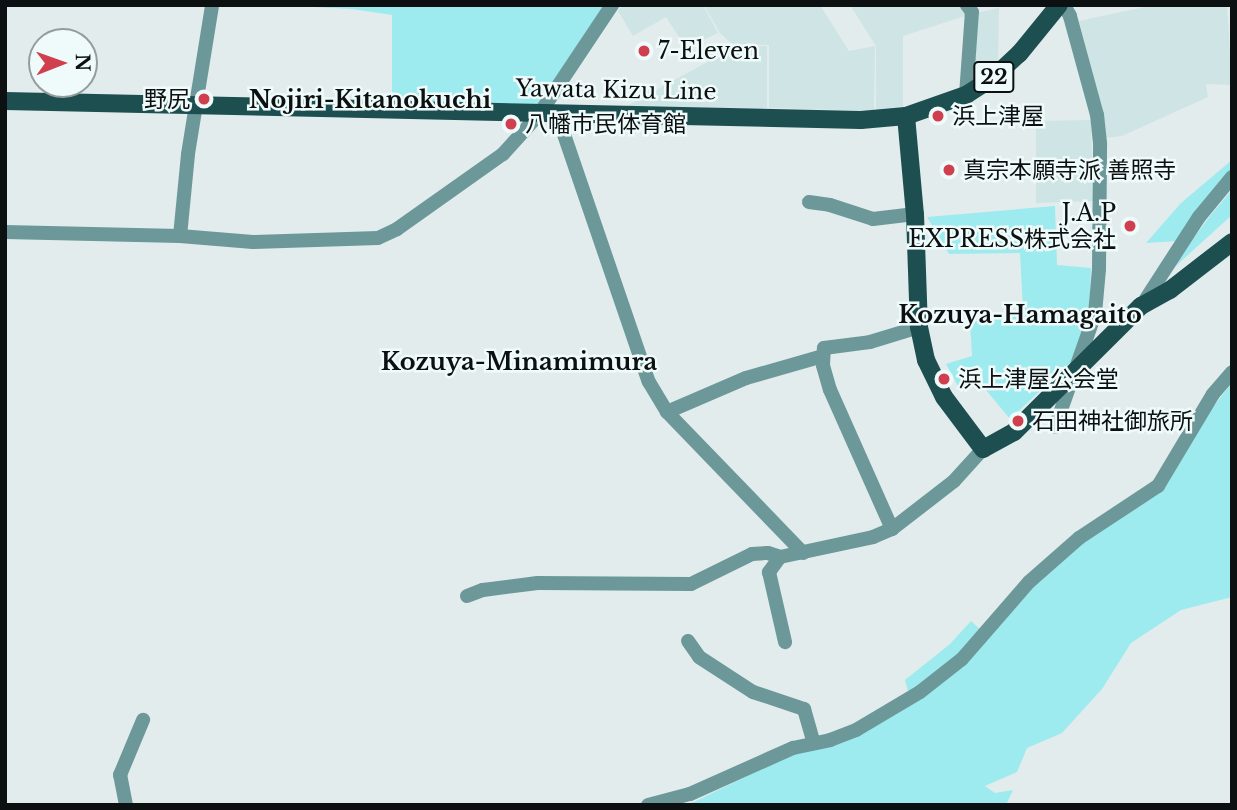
<!DOCTYPE html>
<html>
<head>
<meta charset="utf-8">
<style>
	body { margin:0 }
	#map { position:relative; width:1237px; height:810px; overflow:hidden; background:#e2eced; font-family:"Libre Baskerville","Noto Sans JP",serif }
	div>[style] { position:absolute }
	[style*='--x'] { left:calc(var(--x)*1px); top:calc(var(--y)*1px); width:calc(var(--w)*1px); rotate:calc(var(--a)*1deg) }
	.built>* { inset:0; background:#cfe4e4 }
	.green>* { inset:0; background:#9debee }
	.minor>* { height:14px; margin:-7px; padding:0 7px; transform-origin:7px; border-radius:7px; background:#6d989a }
	.major>* { height:18px; margin:-9px; padding:0 9px; transform-origin:9px; border-radius:9px; background:#1d4f51 }
	.dots>* { width:19px; height:19px; translate:-50% -50%; box-sizing:border-box; border:4px solid #effafa; border-radius:50% }
	span { translate:-50% -50%; white-space:nowrap; text-align:center; line-height:1.15; -webkit-text-stroke:5px #effafa; paint-order:stroke }
	.shield-label span { padding:2px 5px; background:#effafa; border:2px solid; border-radius:5px; -webkit-text-stroke-width:0 }
	.shield-label { font-size:21px; color:#0c1010; font-weight:700 }
	.poi-label { font-size:23px; color:#0c1010 }
	.left { translate:0 -50%; text-align:left }
	.right { translate:-100% -50%; text-align:right }
	.street-label { font-size:23px; color:#0c1010 }
	.neighbourhood-label { font-size:24px; color:#0c1010; font-weight:700 }
	.frame { position:absolute; inset:0; border:7px solid #0c1010; pointer-events:none }
	.north { position:absolute; left:28px; top:28px; width:70px; height:70px; box-sizing:border-box; background:#effafa; border:2px solid #949c9c; border-radius:50%; rotate:89deg; font-size:19px; font-weight:700; line-height:28px; text-align:center; color:#0c1010 }
	.north::after { content:''; display:block; margin:auto; width:24px; height:32px; background:#cf3f4d; clip-path:polygon(50% 0,100% 100%,50% 72%,0 100%) }
</style>
</head>
<body>
<div id="map">
	<div class="built">
		<div style="clip-path:polygon(622px 5px,703px 5px,718px 33px,686px 48px,666px 17px,633px 36px,618px 11px)"></div>
		<div style="clip-path:polygon(704px 5px,820px 5px,849px 51px,875px 46px,874px 111px,769px 108px,769px 45px,732px 44px,720px 33px)"></div>
		<div style="clip-path:polygon(850px 5px,966px 5px,968px 15px,903px 36px,903px 109px,876px 112px,876px 46px)"></div>
		<div style="clip-path:polygon(1154px 5px,1227px 5px,1232px 85px,1206px 84px,1208px 97px,1122px 136px,1105px 138px,1102px 107px,1079px 21px)"></div>
		<div style="clip-path:polygon(999px 8px,998px 62px,971px 80px,976px 13px)"></div>
		<div style="clip-path:polygon(767px 46px,767px 108px,625px 107px,735px 47px)"></div>
		<div style="clip-path:polygon(1091px 120px,1093px 201px,1036px 203px,1036px 121px)"></div>
	</div>
	<div class="green">
		<div style="clip-path:polygon(274px 5px,604px 5px,539px 107px,392px 102px,392px 15px,352px 9px)"></div>
		<div style="clip-path:polygon(1232px 160px,1232px 172px,1178px 241px,1146px 243px,1181px 203px)"></div>
		<div style="clip-path:polygon(1232px 190px,1232px 215px,1167px 274px,1210px 216px)"></div>
		<div style="clip-path:polygon(1055px 206px,1057px 265px,1091px 268px,1089px 312px,1071px 362px,1010px 419px,981px 384px,959px 388px,946px 364px,972px 356px,970px 323px,1023px 308px,1020px 253px,949px 254px,927px 217px)"></div>
		<div style="clip-path:polygon(1232px 383px,1232px 597px,1181px 610px,1131px 643px,1102px 689px,1062px 733px,1027px 748px,1017px 772px,985px 786px,995px 793px,1013px 790px,1006px 805px,678px 805px,694px 802px,798px 751px,833px 745px,909px 695px,905px 680px,950px 644px,971px 621px,985px 634px,1021px 596px,1081px 544px,1129px 513px)"></div>
	</div>
	<div class="minor">
		<div style="--x:966;--y:95;--w:83;--a:-85.9"></div>
		<div style="--x:972;--y:12;--w:9;--a:-126"></div>
		<div style="--x:557;--y:114;--w:283;--a:71.1"></div>
		<div style="--x:649;--y:382;--w:35;--a:59"></div>
		<div style="--x:667;--y:412;--w:196;--a:46"></div>
		<div style="--x:809;--y:202;--w:21;--a:8"></div>
		<div style="--x:830;--y:205;--w:45;--a:18"></div>
		<div style="--x:873;--y:219;--w:42;--a:-6.8"></div>
		<div style="--x:5;--y:232;--w:175;--a:1.3"></div>
		<div style="--x:180;--y:236;--w:73;--a:4.7"></div>
		<div style="--x:253;--y:242;--w:125;--a:-1.8"></div>
		<div style="--x:378;--y:238;--w:21;--a:-25"></div>
		<div style="--x:397;--y:229;--w:130;--a:-35.3"></div>
		<div style="--x:503;--y:154;--w:55;--a:-47.9"></div>
		<div style="--x:540;--y:113;--w:130;--a:-56.3"></div>
		<div style="--x:180;--y:236;--w:82;--a:-84.4"></div>
		<div style="--x:188;--y:154;--w:151;--a:-80.8"></div>
		<div style="--x:1142;--y:305;--w:105;--a:-57.1"></div>
		<div style="--x:1199;--y:217;--w:52;--a:-50.5"></div>
		<div style="--x:667;--y:412;--w:86;--a:-23.3"></div>
		<div style="--x:746;--y:378;--w:80;--a:-15.9"></div>
		<div style="--x:1055;--y:427;--w:120;--a:-70.5"></div>
		<div style="--x:1095;--y:314;--w:45;--a:-84.9"></div>
		<div style="--x:1099;--y:269;--w:126;--a:-89.5"></div>
		<div style="--x:1100;--y:143;--w:28;--a:-96"></div>
		<div style="--x:1097;--y:115;--w:103;--a:-105.3"></div>
		<div style="--x:1070;--y:16;--w:13;--a:-119"></div>
		<div style="--x:892;--y:529;--w:152;--a:-114"></div>
		<div style="--x:830;--y:390;--w:26;--a:-106"></div>
		<div style="--x:823;--y:365;--w:17;--a:-87"></div>
		<div style="--x:824;--y:348;--w:46;--a:-7.4"></div>
		<div style="--x:870;--y:342;--w:51;--a:-17"></div>
		<div style="--x:780;--y:557;--w:19;--a:126"></div>
		<div style="--x:769;--y:572;--w:72;--a:77.1"></div>
		<div style="--x:467;--y:596;--w:17;--a:-21"></div>
		<div style="--x:483;--y:590;--w:55;--a:-7.3"></div>
		<div style="--x:538;--y:583;--w:153;--a:0.4"></div>
		<div style="--x:691;--y:584;--w:68;--a:-26.2"></div>
		<div style="--x:752;--y:554;--w:16;--a:-4"></div>
		<div style="--x:768;--y:553;--w:13;--a:18"></div>
		<div style="--x:780;--y:557;--w:95;--a:-12.1"></div>
		<div style="--x:873;--y:537;--w:21;--a:-23"></div>
		<div style="--x:892;--y:529;--w:78;--a:-37.7"></div>
		<div style="--x:954;--y:481;--w:43;--a:-47.8"></div>
		<div style="--x:688;--y:641;--w:19;--a:55"></div>
		<div style="--x:699;--y:657;--w:64;--a:32.9"></div>
		<div style="--x:753;--y:692;--w:54;--a:18.4"></div>
		<div style="--x:804;--y:709;--w:35;--a:74"></div>
		<div style="--x:126;--y:805;--w:31;--a:-101"></div>
		<div style="--x:120;--y:775;--w:60;--a:-67.3"></div>
		<div style="--x:648;--y:805;--w:43;--a:-14.7"></div>
		<div style="--x:690;--y:794;--w:113;--a:-24.1"></div>
		<div style="--x:793;--y:748;--w:38;--a:-12"></div>
		<div style="--x:830;--y:740;--w:28;--a:-21"></div>
		<div style="--x:856;--y:730;--w:74;--a:-30.7"></div>
		<div style="--x:920;--y:692;--w:53;--a:-38.2"></div>
		<div style="--x:962;--y:659;--w:102;--a:-49"></div>
		<div style="--x:1029;--y:582;--w:67;--a:-41.3"></div>
		<div style="--x:1079;--y:538;--w:95;--a:-33.4"></div>
		<div style="--x:1158;--y:486;--w:107;--a:-59.1"></div>
		<div style="--x:1213;--y:394;--w:29;--a:-49"></div>
	</div>
	<div class="major">
		<div style="--x:5;--y:101;--w:856;--a:1.27"></div>
		<div style="--x:861;--y:120;--w:45;--a:-5.1"></div>
		<div style="--x:906;--y:116;--w:64;--a:-19.3"></div>
		<div style="--x:966;--y:95;--w:35;--a:-33"></div>
		<div style="--x:995;--y:76;--w:33;--a:-43"></div>
		<div style="--x:1019;--y:54;--w:63;--a:-50.8"></div>
		<div style="--x:906;--y:116;--w:98;--a:84.8"></div>
		<div style="--x:915;--y:214;--w:113;--a:88"></div>
		<div style="--x:919;--y:327;--w:34;--a:78"></div>
		<div style="--x:926;--y:360;--w:41;--a:64.1"></div>
		<div style="--x:944;--y:397;--w:65;--a:53.1"></div>
		<div style="--x:983;--y:449;--w:35;--a:-29"></div>
		<div style="--x:1014;--y:432;--w:179;--a:-44.8"></div>
		<div style="--x:1141;--y:306;--w:33;--a:-29"></div>
		<div style="--x:1170;--y:290;--w:78;--a:-37.7"></div>
	</div>
	<div class="dots">
		<div style="left:644px;top:51px;background:#cf3f4d"></div>
		<div style="left:204px;top:99px;background:#cf3f4d"></div>
		<div style="left:938px;top:116px;background:#cf3f4d"></div>
		<div style="left:511px;top:124px;background:#cf3f4d"></div>
		<div style="left:949px;top:170px;background:#cf3f4d"></div>
		<div style="left:1130px;top:226px;background:#cf3f4d"></div>
		<div style="left:944px;top:379px;background:#cf3f4d"></div>
		<div style="left:1018px;top:421px;background:#cf3f4d"></div>
	</div>
	<div class="shield-label">
		<span style="left:994px;top:77px">22</span>
	</div>
	<div class="poi-label">
		<span class="left" style="left:658px;top:51px">7-Eleven</span>
		<span class="right" style="left:190px;top:99px">野尻</span>
		<span class="left" style="left:952px;top:116px">浜上津屋</span>
		<span class="left" style="left:525px;top:124px">八幡市民体育館</span>
		<span class="left" style="left:963px;top:170px">真宗本願寺派 善照寺</span>
		<span class="right" style="left:1116px;top:226px">J.A.P<br>EXPRESS株式会社</span>
		<span class="left" style="left:958px;top:379px">浜上津屋公会堂</span>
		<span class="left" style="left:1032px;top:421px">石田神社御旅所</span>
	</div>
	<div class="street-label">
		<span style="left:616px;top:90px;rotate:1deg">Yawata Kizu Line</span>
	</div>
	<div class="neighbourhood-label">
		<span style="left:370px;top:100px">Nojiri-Kitanokuchi</span>
		<span style="left:1020px;top:315px">Kozuya-Hamagaito</span>
		<span style="left:519px;top:362px">Kozuya-Minamimura</span>
	</div>
	<div class="frame"></div>
	<div class="north">N</div>
</div>
</body>
</html>
